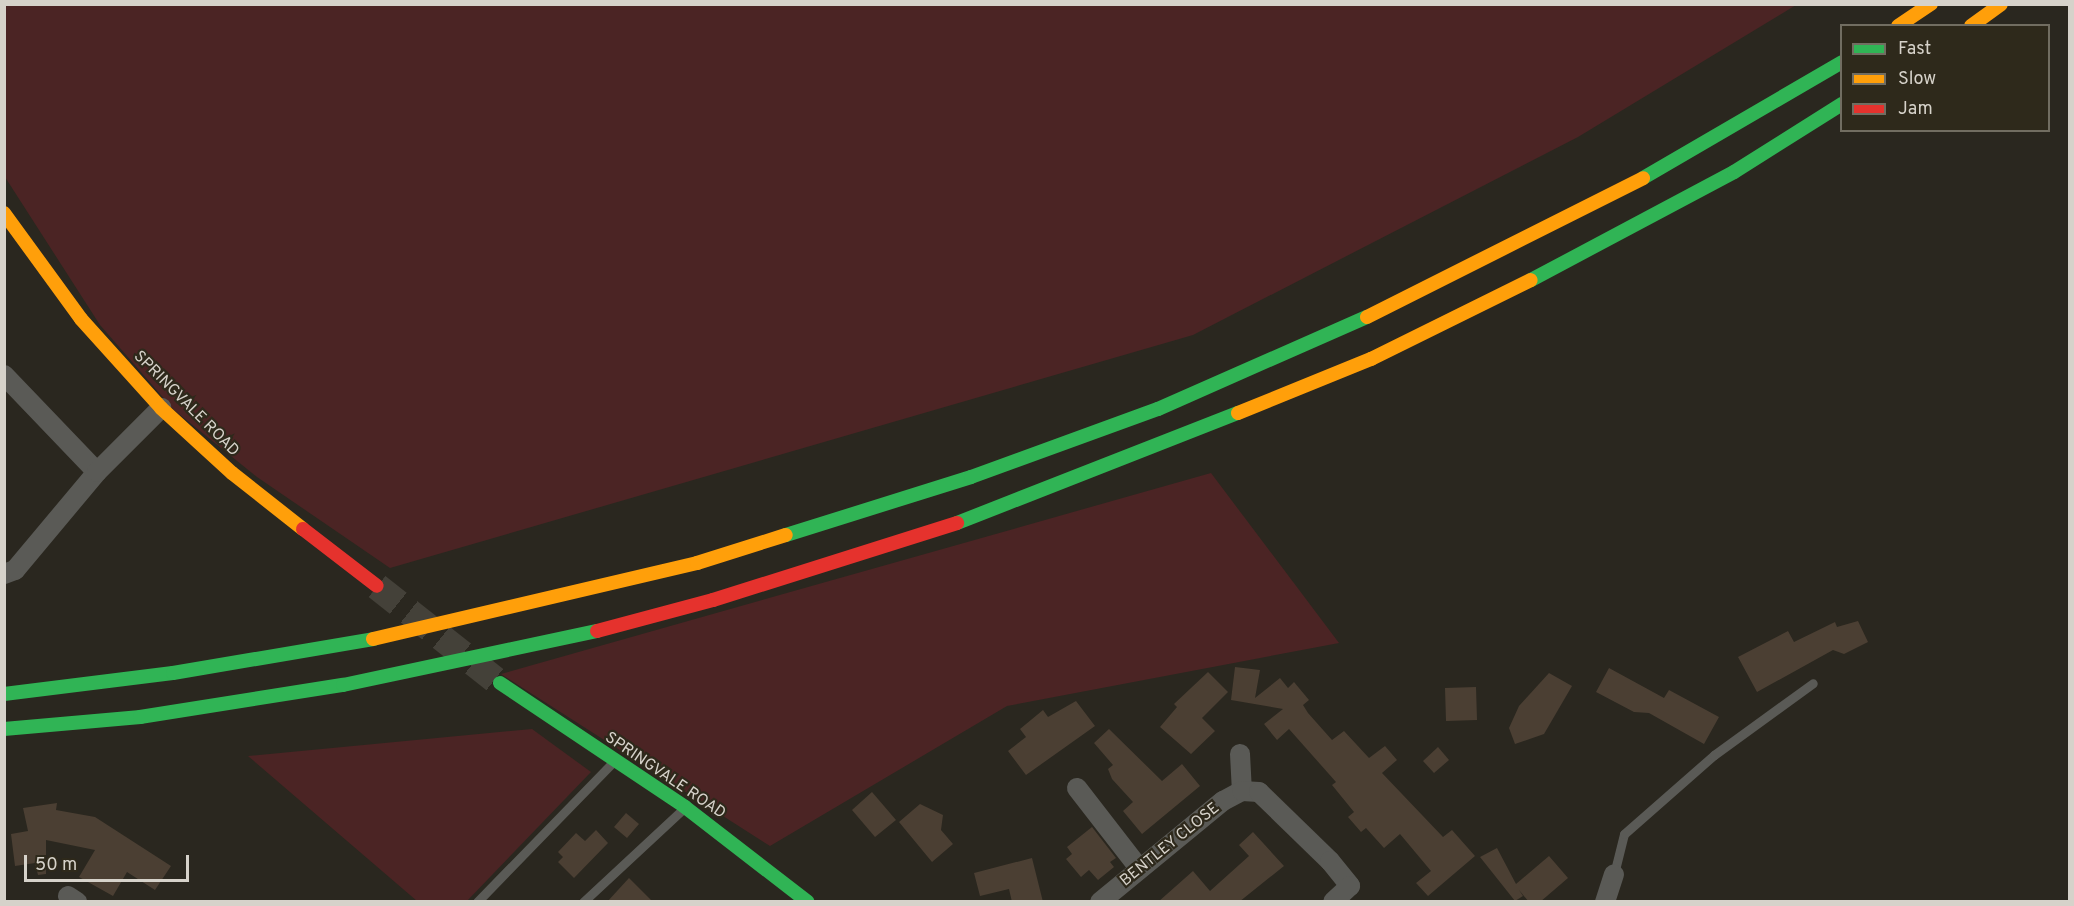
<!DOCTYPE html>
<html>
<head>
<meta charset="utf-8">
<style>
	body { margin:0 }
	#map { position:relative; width:2074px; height:906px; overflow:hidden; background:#2a271f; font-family:Overpass,sans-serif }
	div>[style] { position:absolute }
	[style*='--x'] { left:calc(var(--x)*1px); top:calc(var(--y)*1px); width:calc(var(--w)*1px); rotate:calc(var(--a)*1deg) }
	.green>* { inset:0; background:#4b2424 }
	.building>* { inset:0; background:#4b3f33 }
	.secondary-tunnel>* { height:27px; margin-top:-13.5px; transform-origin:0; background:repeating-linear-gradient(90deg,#444139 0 27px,transparent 0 41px) }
	.lane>* { height:9px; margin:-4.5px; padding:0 4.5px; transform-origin:4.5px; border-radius:4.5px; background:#5a5a56 }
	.street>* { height:20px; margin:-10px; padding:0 10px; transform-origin:10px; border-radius:10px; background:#5a5a56 }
	.fast>* { height:14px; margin:-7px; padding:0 7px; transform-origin:7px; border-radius:7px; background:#30b455 }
	.slow>* { height:14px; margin:-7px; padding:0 7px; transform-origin:7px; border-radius:7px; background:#ff9f0a }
	.jam>* { height:14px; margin:-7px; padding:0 7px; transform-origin:7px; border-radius:7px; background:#e5322d }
	span { translate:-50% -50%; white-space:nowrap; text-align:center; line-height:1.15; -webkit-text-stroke:4.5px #2e291b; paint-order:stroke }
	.street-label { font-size:16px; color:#d6d2ca }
	.frame { position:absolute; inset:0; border:6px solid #d6d2ca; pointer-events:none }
	.legend { position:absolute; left:1840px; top:24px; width:210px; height:108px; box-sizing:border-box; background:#2e291b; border:2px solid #716d61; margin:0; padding:8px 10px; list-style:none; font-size:18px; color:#d6d2ca }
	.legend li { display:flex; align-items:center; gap:12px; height:30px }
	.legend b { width:30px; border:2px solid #716d61 }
	.scale { position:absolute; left:24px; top:855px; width:165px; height:27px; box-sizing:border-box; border:3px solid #d6d2ca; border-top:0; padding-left:8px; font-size:18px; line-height:21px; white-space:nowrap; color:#d6d2ca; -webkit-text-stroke:4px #2e291b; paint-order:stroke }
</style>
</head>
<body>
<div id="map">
	<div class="green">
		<div style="clip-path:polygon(4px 5px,1796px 5px,1578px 137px,1193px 335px,390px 568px,257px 477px,174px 410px,100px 325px,5px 177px)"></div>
		<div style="clip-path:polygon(1211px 473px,1339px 643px,1007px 706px,770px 846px,501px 674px)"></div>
		<div style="clip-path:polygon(532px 729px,591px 772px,467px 901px,417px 901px,248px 756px)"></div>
	</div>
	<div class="building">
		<div style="clip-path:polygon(1858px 621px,1868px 642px,1844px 654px,1833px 650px,1757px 692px,1738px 657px,1788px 631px,1794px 642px,1835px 622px,1837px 627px)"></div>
		<div style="clip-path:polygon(1235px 667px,1260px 670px,1255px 698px,1280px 678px,1288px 688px,1294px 682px,1309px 700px,1303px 705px,1308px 713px,1332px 740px,1344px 731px,1369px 758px,1385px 746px,1397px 760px,1382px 773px,1443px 837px,1452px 830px,1475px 856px,1428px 896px,1416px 883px,1431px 871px,1400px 834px,1384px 848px,1366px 828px,1361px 832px,1348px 817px,1354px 812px,1332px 785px,1336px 782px,1289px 729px,1277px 740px,1264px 724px,1283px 709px,1231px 700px)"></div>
		<div style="clip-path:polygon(1609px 668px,1664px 698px,1669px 690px,1719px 717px,1704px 744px,1649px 713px,1634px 712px,1596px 692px)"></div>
		<div style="clip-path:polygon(1208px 672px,1228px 692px,1202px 718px,1215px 731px,1191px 754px,1160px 727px,1177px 707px,1174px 704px)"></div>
		<div style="clip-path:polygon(1549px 673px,1572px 686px,1544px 734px,1515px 744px,1509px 728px,1519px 706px)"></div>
		<div style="clip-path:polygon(1476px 687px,1477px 720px,1446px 721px,1445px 688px)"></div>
		<div style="clip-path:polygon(1076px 701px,1095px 726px,1026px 775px,1008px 751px,1026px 737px,1020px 729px,1043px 710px,1048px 717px)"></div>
		<div style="clip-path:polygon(1109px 729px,1162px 781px,1182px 764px,1200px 786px,1142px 834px,1123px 811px,1133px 802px,1112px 779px,1108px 769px,1113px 765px,1094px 743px)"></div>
		<div style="clip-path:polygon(1438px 747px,1449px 760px,1434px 773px,1423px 761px)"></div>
		<div style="clip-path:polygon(872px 792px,896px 820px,875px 837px,852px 810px)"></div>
		<div style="clip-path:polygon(57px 803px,56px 810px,95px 817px,171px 866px,155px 890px,127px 872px,113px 896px,79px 877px,95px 850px,46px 840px,46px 874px,38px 875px,35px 863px,15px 866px,11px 834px,28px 831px,23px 808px)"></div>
		<div style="clip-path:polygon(920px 804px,943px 815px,941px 830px,953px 844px,932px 862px,899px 822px)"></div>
		<div style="clip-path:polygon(626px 813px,639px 824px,627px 838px,614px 827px)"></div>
		<div style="clip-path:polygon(1092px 827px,1116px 858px,1110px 862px,1114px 867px,1098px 880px,1089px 870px,1081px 877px,1066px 859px,1072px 854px,1067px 847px)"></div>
		<div style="clip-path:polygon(596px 830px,608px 843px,574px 878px,558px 862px,563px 857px,558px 852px,576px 833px,585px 841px)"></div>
		<div style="clip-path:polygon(1253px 832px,1284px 866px,1239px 902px,1158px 902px,1193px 871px,1210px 891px,1249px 856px,1239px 845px)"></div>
		<div style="clip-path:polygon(1497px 848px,1516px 884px,1549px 856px,1568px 878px,1540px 902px,1529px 902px,1519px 890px,1523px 896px,1515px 901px,1480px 857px)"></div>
		<div style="clip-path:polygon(1032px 858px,1043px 902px,1012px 902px,1009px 889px,980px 896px,974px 873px)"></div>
		<div style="clip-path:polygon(629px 878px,653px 902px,607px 902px)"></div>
	</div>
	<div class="secondary-tunnel">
		<div style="--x:377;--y:586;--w:157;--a:38.3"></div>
	</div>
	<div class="lane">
		<div style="--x:1614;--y:874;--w:41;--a:-76"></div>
		<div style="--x:1624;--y:834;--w:120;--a:-41.3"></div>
		<div style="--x:1714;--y:755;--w:122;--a:-36"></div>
		<div style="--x:477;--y:902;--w:195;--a:-45.8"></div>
		<div style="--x:583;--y:902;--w:137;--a:-42.9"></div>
	</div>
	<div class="street">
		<div style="--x:4;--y:375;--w:134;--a:46.2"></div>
		<div style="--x:4;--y:574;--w:12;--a:-20"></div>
		<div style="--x:15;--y:570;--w:128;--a:-50.1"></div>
		<div style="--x:97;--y:472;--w:91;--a:-45"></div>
		<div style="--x:1240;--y:754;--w:37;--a:87"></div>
		<div style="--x:1077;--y:788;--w:101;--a:52.2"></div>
		<div style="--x:68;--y:896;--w:11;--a:34"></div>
		<div style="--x:1100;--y:902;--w:159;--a:-39.4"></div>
		<div style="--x:1223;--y:801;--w:21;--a:-28"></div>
		<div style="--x:1242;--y:791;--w:17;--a:3"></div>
		<div style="--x:1259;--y:792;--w:99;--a:44.2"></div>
		<div style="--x:1330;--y:861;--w:32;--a:51"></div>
		<div style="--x:1350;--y:886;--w:23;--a:137"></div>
		<div style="--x:1605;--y:902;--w:29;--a:-72"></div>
	</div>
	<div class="fast">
		<div style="--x:1643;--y:178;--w:230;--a:-30.2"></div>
		<div style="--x:1531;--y:280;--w:230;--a:-28"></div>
		<div style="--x:1734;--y:172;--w:128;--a:-32.2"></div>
		<div style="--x:957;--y:523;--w:302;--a:-21.4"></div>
		<div style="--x:786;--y:535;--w:194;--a:-17.4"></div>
		<div style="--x:971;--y:477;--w:199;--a:-20"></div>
		<div style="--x:1158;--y:409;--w:228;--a:-23.8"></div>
		<div style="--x:500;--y:683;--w:223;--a:33.8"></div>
		<div style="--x:685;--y:807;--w:155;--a:37.7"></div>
		<div style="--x:4;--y:694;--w:170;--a:-7.1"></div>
		<div style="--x:173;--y:673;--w:203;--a:-9.6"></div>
		<div style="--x:4;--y:729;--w:137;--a:-5"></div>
		<div style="--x:140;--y:717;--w:206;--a:-9"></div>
		<div style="--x:343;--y:685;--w:260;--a:-12"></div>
	</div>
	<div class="slow">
		<div style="--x:1898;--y:26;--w:40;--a:-34"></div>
		<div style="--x:1971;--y:26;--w:37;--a:-36"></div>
		<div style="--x:4;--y:213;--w:131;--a:54"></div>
		<div style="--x:81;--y:319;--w:120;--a:48"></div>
		<div style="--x:161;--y:408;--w:96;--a:42.5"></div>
		<div style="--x:232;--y:473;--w:90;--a:38.3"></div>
		<div style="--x:1367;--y:317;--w:309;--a:-26.7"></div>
		<div style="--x:1238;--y:413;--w:144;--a:-22.1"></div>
		<div style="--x:1371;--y:359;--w:178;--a:-26.3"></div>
		<div style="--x:373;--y:639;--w:333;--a:-13.2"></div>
		<div style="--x:697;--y:563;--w:93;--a:-17.5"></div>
	</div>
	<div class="jam">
		<div style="--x:303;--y:529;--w:93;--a:37.6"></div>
		<div style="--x:597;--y:631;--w:120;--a:-15"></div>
		<div style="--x:713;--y:600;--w:256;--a:-17.5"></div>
	</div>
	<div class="street-label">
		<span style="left:186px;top:404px;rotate:45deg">SPRINGVALE ROAD</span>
		<span style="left:665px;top:776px;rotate:34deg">SPRINGVALE ROAD</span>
		<span style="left:1170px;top:845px;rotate:-39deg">BENTLEY CLOSE</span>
	</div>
	<div class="frame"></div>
	<ul class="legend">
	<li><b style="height:8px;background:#30b455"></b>Fast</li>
	<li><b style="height:8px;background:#ff9f0a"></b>Slow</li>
	<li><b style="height:8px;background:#e5322d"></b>Jam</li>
	</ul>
	<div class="scale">50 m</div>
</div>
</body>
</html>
